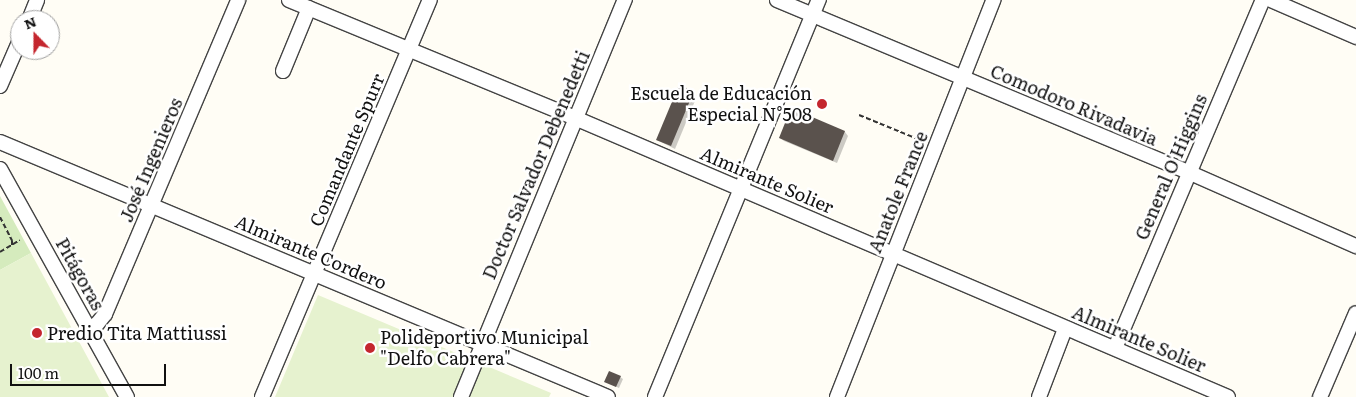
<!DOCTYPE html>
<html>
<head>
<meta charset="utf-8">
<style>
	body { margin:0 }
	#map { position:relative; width:1356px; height:397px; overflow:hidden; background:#fffdf5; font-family:Literata,serif }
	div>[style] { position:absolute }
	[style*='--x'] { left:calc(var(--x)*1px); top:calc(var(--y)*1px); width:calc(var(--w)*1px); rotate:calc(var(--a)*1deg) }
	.green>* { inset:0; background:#d5ebbd }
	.pitch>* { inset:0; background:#e6f2cf }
	.shadow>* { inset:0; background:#0003 }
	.building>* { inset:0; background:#5a524d }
	.path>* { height:2px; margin-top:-1px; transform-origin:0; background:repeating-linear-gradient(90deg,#333 0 5px,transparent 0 7.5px) }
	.roads { filter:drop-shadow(1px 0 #444) drop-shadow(-1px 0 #444) drop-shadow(0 1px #444) drop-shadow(0 -1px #444) }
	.minor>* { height:14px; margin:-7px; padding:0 7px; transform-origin:7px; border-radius:7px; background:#fff }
	.dots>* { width:14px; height:14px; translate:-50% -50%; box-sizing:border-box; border:2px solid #fff; border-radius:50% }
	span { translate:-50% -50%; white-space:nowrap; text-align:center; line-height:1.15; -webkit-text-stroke:5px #fff; paint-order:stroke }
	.poi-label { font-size:18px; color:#111 }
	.right { translate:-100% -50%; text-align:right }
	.left { translate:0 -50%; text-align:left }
	.street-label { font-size:18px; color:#111 }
	.north { position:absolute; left:10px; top:10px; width:50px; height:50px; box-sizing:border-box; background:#fff; border:1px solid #a0a0a0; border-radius:50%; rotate:338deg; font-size:14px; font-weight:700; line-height:20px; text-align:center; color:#111 }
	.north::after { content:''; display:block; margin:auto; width:18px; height:22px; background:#c4262e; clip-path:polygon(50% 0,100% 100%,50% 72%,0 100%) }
	.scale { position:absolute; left:10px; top:364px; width:156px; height:22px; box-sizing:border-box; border:2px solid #111; border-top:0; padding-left:6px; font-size:15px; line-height:18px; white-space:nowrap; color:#111; -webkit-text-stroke:4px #fff; paint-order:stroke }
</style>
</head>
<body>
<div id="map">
	<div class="green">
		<div style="clip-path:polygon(0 196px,31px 253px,0 270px)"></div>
	</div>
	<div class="pitch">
		<div style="clip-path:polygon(31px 253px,109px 397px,0 397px,0 270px)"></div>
		<div style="clip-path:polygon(318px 295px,551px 393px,549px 397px,275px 397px)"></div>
	</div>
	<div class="shadow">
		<div style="clip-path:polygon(680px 87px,697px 96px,675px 149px,657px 140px)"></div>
		<div style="clip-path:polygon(792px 110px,845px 132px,848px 136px,837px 163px,784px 141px,780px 138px)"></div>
		<div style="clip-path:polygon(620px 377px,623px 379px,619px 388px,606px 382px)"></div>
	</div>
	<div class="building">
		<div style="clip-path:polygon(679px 85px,694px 91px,671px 146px,656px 140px)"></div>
		<div style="clip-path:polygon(791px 108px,845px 131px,833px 161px,779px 138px)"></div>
		<div style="clip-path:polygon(609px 371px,621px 376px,616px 387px,604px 382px)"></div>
	</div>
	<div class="path">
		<div style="--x:859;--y:115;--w:71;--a:22.2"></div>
		<div style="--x:0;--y:217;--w:27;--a:63"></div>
		<div style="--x:12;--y:241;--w:4;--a:90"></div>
		<div style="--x:0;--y:252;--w:23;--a:-31"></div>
	</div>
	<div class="roads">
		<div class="minor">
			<div style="--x:289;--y:0;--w:309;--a:22.4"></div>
			<div style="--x:575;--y:118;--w:710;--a:23.14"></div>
			<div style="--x:777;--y:0;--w:446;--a:22.7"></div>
			<div style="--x:1188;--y:172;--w:184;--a:23.8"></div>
			<div style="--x:1271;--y:0;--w:93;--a:23.5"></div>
			<div style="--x:29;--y:20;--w:22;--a:-68"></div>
			<div style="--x:283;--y:71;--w:68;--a:-67.6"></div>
			<div style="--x:0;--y:86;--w:50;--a:-66.5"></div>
			<div style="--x:0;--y:142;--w:659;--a:22.75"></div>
			<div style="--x:0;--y:169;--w:261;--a:60.9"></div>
			<div style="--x:89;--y:328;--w:9;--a:-27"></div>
			<div style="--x:97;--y:324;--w:13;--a:-51"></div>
			<div style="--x:105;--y:314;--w:341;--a:-67"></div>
			<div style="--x:1115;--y:348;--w:378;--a:-67"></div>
			<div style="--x:262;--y:397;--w:431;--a:-67.1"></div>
			<div style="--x:461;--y:397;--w:430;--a:-67.6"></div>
			<div style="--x:655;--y:397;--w:430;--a:-67.6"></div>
			<div style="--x:837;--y:397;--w:427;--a:-68.5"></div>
			<div style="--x:1039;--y:397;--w:73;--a:-69.1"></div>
			<div style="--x:1320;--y:397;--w:91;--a:-66.8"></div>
		</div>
	</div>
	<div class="dots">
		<div style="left:822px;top:104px;background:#c4262e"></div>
		<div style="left:37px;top:333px;background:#c4262e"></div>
		<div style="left:370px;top:348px;background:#c4262e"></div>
	</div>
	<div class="poi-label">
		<span class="right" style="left:812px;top:104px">Escuela de Educación<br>Especial N°508</span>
		<span class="left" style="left:47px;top:333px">Predio Tita Mattiussi</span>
		<span class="left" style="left:380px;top:348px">Polideportivo Municipal<br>"Delfo Cabrera"</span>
	</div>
	<div class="street-label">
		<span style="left:1074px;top:105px;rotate:23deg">Comodoro Rivadavia</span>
		<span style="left:347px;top:150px;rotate:-67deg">Comandante Spurr</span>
		<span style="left:151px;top:160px;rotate:-67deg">José Ingenieros</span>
		<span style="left:536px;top:165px;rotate:-67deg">Doctor Salvador Debenedetti</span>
		<span style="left:1171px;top:167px;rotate:-67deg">General O'Higgins</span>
		<span style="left:767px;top:180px;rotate:23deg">Almirante Solier</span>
		<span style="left:898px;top:192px;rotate:-68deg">Anatole France</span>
		<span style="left:311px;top:252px;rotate:23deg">Almirante Cordero</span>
		<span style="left:80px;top:274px;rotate:61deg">Pitágoras</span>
		<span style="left:1139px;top:339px;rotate:23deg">Almirante Solier</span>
	</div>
	<div class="north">N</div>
	<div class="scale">100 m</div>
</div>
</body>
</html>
